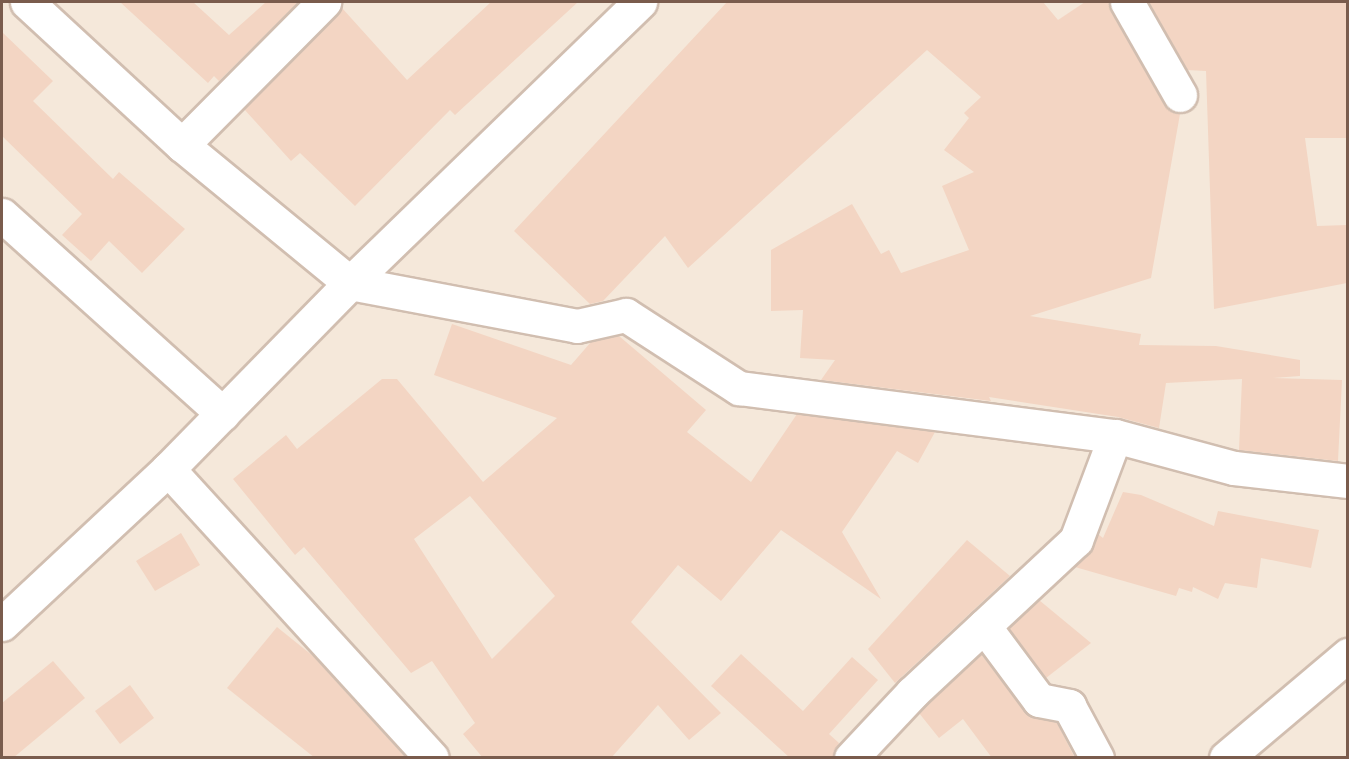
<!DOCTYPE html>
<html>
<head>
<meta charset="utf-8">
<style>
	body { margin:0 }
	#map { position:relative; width:1349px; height:759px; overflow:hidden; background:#fdf6ec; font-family:"DM Sans",sans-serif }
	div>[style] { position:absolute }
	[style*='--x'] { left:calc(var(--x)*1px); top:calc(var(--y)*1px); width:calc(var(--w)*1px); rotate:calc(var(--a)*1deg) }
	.residential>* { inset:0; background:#f5e8da }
	.building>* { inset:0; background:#f3d5c3 }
	.roads { filter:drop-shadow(2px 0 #d1beb0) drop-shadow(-2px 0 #d1beb0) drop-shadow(0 2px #d1beb0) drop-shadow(0 -2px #d1beb0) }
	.street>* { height:33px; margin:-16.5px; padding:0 16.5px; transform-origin:16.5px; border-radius:16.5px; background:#fff }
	span { translate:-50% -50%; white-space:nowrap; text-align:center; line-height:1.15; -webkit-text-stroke:4.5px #fffaf3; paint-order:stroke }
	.frame { position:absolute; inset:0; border:3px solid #7a5c4d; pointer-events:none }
</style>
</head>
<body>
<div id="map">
	<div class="residential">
		<div style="clip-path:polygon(2px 2px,1347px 2px,1347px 757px,2px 757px)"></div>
	</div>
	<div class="building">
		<div style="clip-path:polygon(120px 2px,193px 2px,229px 35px,266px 2px,298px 2px,219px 81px,214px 76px,208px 83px)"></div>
		<div style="clip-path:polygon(491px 2px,578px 2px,455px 115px,450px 110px,355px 206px,300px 153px,291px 161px,244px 109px,342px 8px,407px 80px)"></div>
		<div style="clip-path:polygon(727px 2px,1043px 2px,1058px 20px,1085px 2px,1108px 2px,1164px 104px,1180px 114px,1151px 278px,1030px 316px,1141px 334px,1139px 345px,1216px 346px,1300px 360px,1300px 376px,1273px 378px,1342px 380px,1338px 461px,1239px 450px,1242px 379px,1166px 383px,1159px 428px,1118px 417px,989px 397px,991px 401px,821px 380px,835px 360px,800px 358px,803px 310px,771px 311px,771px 250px,852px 204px,881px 254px,889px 250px,901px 273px,969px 250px,942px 186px,974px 172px,944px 150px,969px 118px,964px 113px,981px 97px,927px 50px,688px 268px,665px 236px,603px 301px,590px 304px,514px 231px)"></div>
		<div style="clip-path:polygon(1148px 2px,1347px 2px,1347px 138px,1305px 138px,1317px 226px,1347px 225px,1347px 283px,1214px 309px,1206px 71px,1187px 70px)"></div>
		<div style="clip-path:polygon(2px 32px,53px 81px,33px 101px,113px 179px,119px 172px,185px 229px,142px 273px,109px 241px,91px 261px,62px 235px,82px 214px,2px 136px)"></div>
		<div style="clip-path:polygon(evenodd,452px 324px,571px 365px,591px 342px,619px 336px,706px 410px,687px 432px,751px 482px,797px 414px,935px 432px,918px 463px,897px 451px,842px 532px,881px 599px,781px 530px,721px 601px,678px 565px,631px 622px,721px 713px,689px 740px,658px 705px,611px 758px,483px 758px,463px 734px,475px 723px,432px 661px,411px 673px,304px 547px,295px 555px,233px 479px,286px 435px,297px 449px,382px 379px,397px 379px,483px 482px,557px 418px,434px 375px,452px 324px,470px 496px,555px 596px,492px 659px,414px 539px,470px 496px)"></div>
		<div style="clip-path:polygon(1123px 492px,1141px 495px,1214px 526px,1218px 511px,1319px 530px,1311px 568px,1261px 558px,1257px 588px,1225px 583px,1218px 599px,1193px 587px,1192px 592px,1179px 588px,1176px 596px,1075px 567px,1089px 553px,1098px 534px,1103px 538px)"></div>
		<div style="clip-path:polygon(181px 533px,200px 565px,155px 591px,136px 561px)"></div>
		<div style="clip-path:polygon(967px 540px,1010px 576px,895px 683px,868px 649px)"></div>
		<div style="clip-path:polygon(1039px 600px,1091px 643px,1046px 678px,1009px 628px)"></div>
		<div style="clip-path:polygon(277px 627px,313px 656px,406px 758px,315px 758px,227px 688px)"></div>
		<div style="clip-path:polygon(741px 654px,803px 711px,852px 657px,878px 680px,829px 734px,839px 743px,833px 758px,790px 758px,711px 686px)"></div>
		<div style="clip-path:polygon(981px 654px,1025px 712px,1057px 723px,1075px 758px,992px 758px,963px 719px,939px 738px,919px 713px)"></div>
		<div style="clip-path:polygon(53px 661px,85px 698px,13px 758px,2px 758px,2px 703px)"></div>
		<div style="clip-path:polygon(130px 685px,154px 718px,120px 744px,95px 711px)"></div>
	</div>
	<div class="roads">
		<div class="street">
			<div style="--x:27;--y:2;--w:211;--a:42.7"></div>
			<div style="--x:182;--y:145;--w:217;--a:39.4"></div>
			<div style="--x:350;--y:283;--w:231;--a:10.7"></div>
			<div style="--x:577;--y:326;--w:50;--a:-12.7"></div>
			<div style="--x:626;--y:315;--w:135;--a:32.9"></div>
			<div style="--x:739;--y:388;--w:379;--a:7.3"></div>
			<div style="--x:1115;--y:436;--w:123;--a:15.1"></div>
			<div style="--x:1234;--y:468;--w:115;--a:6.5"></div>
			<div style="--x:1127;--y:2;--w:107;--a:60.3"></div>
			<div style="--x:182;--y:145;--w:202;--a:-45.2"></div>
			<div style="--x:2;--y:215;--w:297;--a:42"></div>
			<div style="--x:168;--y:469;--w:391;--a:47.6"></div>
			<div style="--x:2;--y:624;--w:227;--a:-43"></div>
			<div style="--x:168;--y:469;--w:260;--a:-45.6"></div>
			<div style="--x:350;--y:283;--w:404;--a:-44.1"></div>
			<div style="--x:984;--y:626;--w:92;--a:53.4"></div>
			<div style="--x:1039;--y:700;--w:31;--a:11"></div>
			<div style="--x:1069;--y:706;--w:59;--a:61.7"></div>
			<div style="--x:851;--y:758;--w:89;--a:-46.8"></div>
			<div style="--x:912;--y:693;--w:224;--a:-43"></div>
			<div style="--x:1076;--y:540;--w:111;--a:-69.4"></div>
			<div style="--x:1226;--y:758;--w:160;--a:-40.2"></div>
		</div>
	</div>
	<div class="frame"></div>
</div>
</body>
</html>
